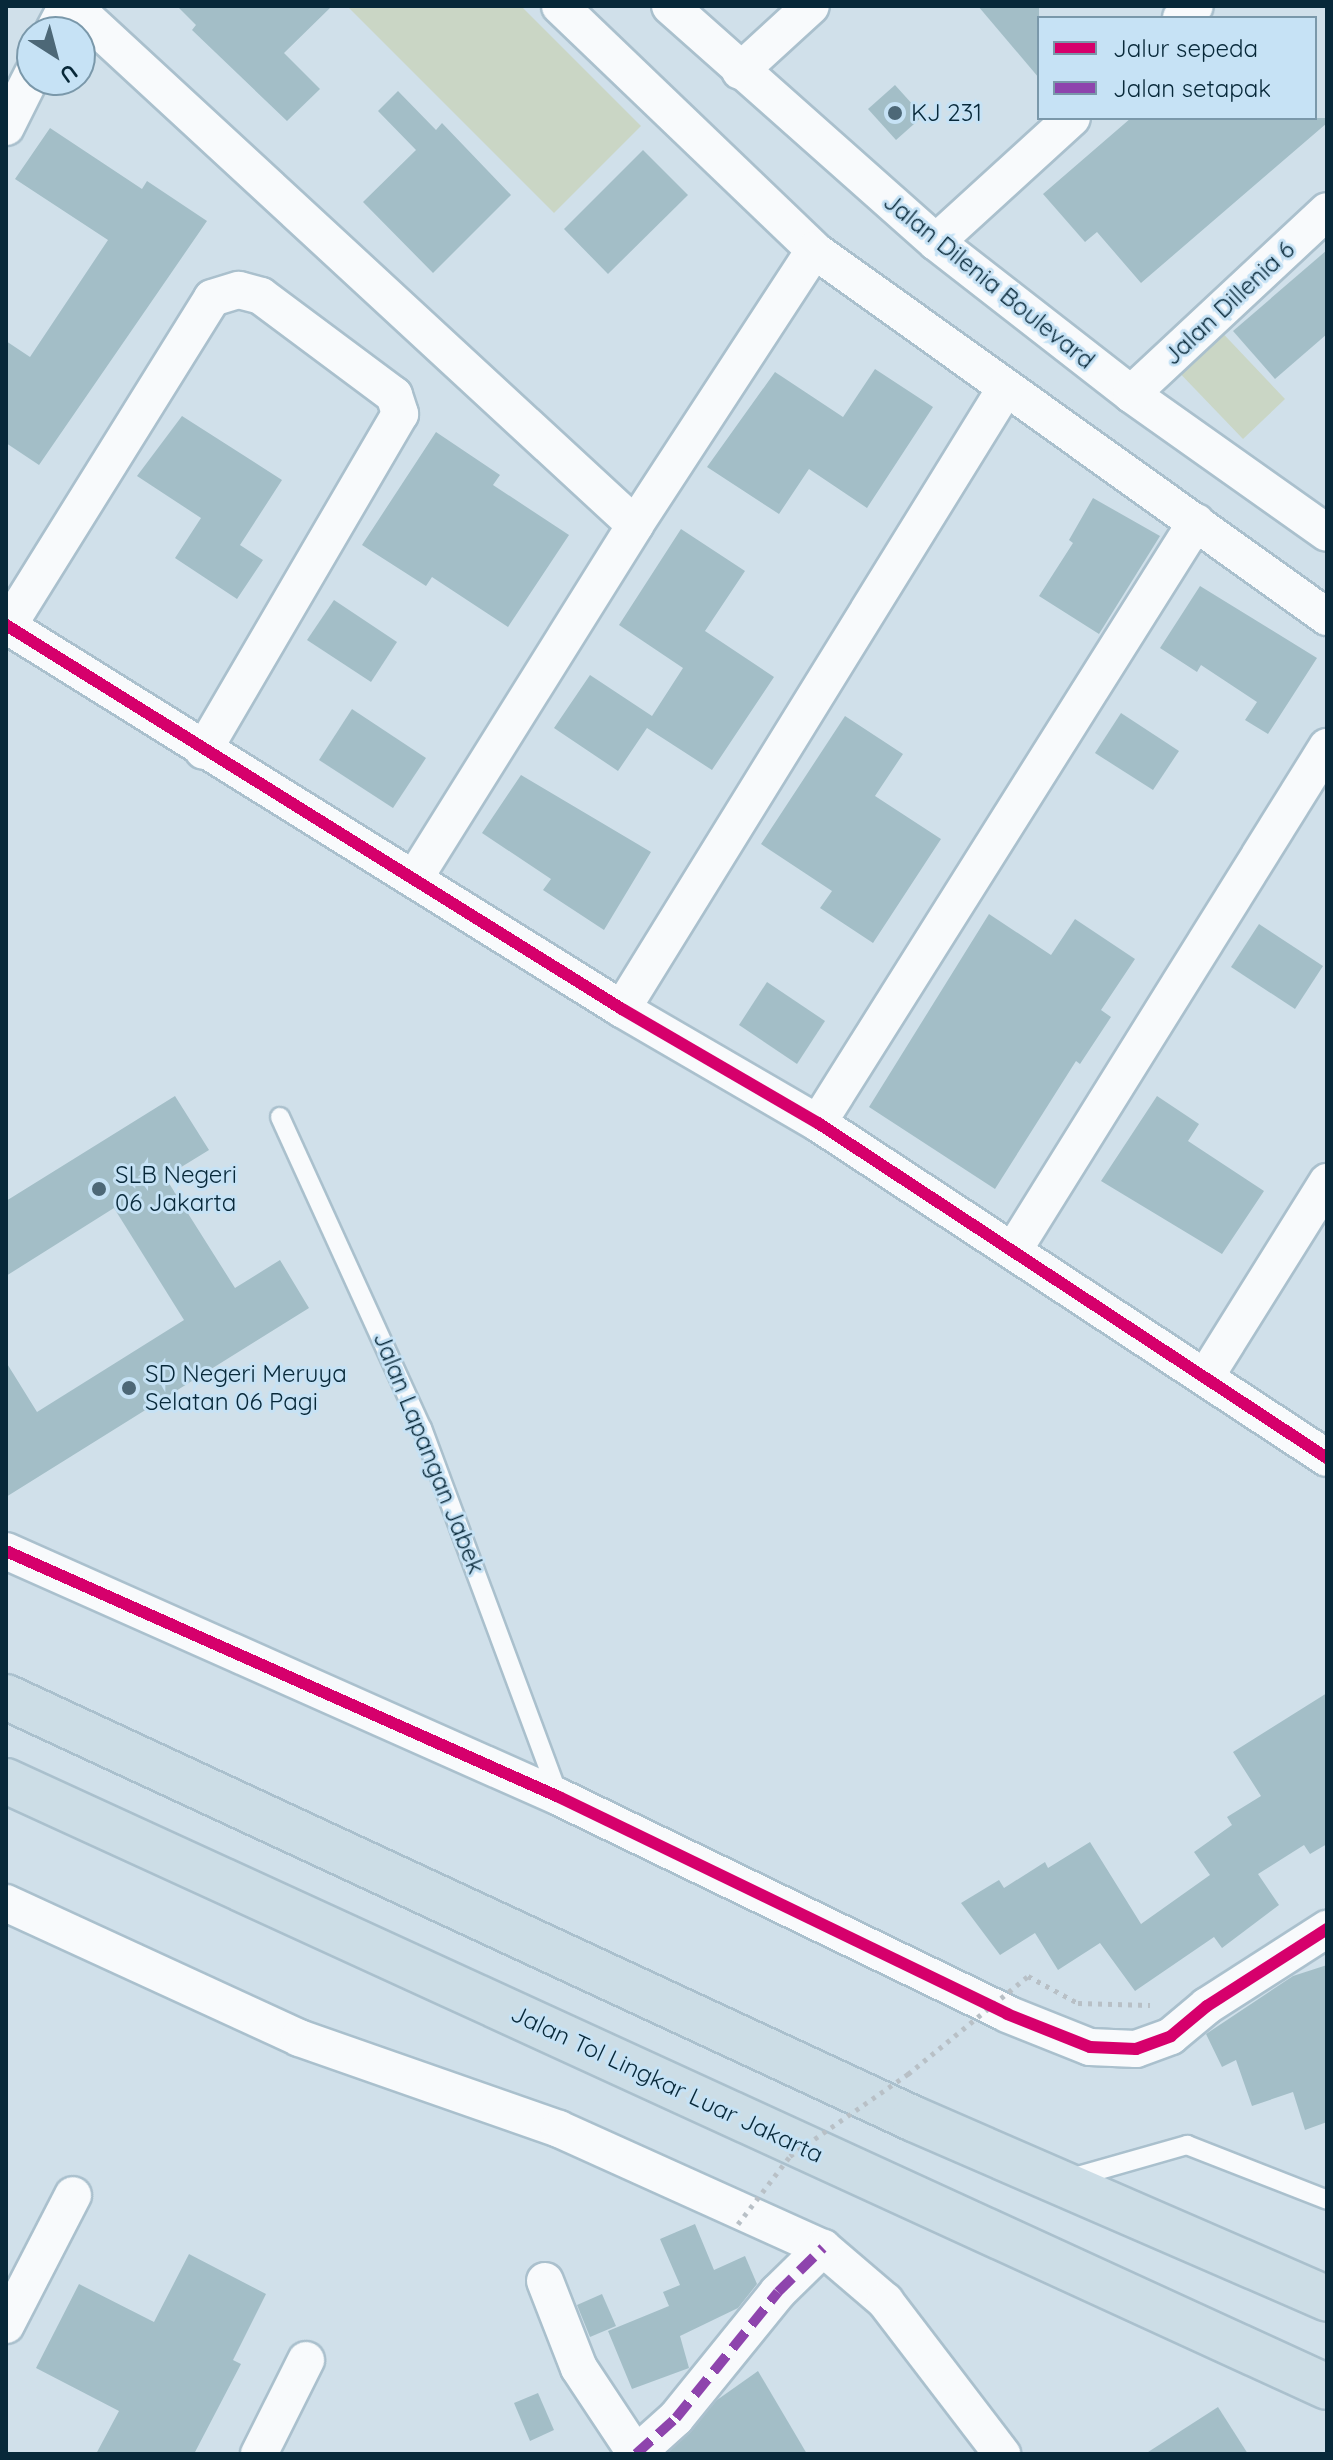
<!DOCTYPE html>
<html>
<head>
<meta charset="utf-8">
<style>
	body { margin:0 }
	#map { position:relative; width:1333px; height:2460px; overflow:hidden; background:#d0e0ea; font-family:Quicksand,sans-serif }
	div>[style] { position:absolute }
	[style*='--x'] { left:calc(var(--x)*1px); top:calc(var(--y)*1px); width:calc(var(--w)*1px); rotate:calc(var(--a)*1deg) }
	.green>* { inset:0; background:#cad6c5 }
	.building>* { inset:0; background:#a3bec7 }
	.path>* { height:5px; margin-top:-2.5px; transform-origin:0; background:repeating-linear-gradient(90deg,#b8c0c6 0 4px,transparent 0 10px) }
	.roads { filter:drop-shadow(2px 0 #aac0cd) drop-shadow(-2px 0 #aac0cd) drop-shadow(0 2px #aac0cd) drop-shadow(0 -2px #aac0cd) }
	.service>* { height:18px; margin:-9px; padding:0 9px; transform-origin:9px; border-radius:9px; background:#f8fafc }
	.minor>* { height:36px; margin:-18px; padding:0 18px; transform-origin:18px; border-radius:18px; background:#f8fafc }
	.motorway>* { height:44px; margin:-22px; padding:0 22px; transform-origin:22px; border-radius:22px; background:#ccdde6 }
	.path-bridge>* { height:5px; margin-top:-2.5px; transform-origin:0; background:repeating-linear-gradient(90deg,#b8c0c6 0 4px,transparent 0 10px) }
	.quiet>* { height:10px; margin-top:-5px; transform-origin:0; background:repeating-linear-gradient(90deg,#8e44ad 0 20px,transparent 0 30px) }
	.cycleway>* { height:12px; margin:-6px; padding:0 6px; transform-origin:6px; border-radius:6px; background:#d6006c }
	.dots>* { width:22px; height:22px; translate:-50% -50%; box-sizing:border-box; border:4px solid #c6e2f5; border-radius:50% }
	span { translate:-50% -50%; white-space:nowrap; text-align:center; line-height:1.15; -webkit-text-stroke:6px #c6e2f5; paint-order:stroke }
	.poi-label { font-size:24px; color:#072839 }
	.left { translate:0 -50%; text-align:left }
	.street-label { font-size:24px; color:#072839 }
	.frame { position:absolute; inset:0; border:8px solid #072839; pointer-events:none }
	.legend { position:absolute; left:1037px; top:16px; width:280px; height:104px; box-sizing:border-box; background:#c6e2f5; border:2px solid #7a98aa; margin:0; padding:10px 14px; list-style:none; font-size:24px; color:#072839 }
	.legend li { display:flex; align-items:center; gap:16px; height:40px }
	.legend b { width:40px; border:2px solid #7a98aa }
	.north { position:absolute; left:16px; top:16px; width:80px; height:80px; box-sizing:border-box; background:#c6e2f5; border:2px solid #7a98aa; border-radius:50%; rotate:144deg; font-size:22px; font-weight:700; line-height:32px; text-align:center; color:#072839 }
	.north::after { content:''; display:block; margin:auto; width:28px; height:36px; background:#4d6877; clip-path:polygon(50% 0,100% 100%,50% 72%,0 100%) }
</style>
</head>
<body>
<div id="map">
	<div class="green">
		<div style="clip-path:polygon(347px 6px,521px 6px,641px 126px,554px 213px)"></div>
		<div style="clip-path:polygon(1214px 324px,1285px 399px,1243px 439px,1171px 364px)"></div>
	</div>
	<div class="building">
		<div style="clip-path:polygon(177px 6px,332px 6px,284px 53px,320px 89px,287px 121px,192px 30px,196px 25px)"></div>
		<div style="clip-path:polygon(978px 6px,1039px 6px,1039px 78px)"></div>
		<div style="clip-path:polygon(895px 85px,923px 116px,896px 140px,868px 109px)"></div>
		<div style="clip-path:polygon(398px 91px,436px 130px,442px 123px,511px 195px,433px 273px,363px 202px,416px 150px,378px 111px)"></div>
		<div style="clip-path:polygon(1131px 118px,1327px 118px,1327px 123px,1141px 283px,1097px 232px,1085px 242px,1043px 194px)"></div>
		<div style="clip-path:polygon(50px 128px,142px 189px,147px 181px,207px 221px,39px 465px,6px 443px,6px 341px,30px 357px,108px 240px,15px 179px)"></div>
		<div style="clip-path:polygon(643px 150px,688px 195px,608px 274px,564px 229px)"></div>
		<div style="clip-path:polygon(1327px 250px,1327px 334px,1275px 379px,1233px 331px)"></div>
		<div style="clip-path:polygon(875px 369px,933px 407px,867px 508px,809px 469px,779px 514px,707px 467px,775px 372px,843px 417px)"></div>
		<div style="clip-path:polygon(182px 416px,282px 480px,240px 545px,263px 560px,237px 599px,175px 558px,201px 518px,137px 476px)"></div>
		<div style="clip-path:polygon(436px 432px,500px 475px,493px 485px,569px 535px,508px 627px,432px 577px,426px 586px,362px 545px)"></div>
		<div style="clip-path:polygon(1093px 498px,1160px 536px,1099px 634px,1039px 596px,1073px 543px,1069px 540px)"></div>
		<div style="clip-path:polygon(681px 529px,745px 571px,705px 631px,774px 677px,712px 770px,647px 728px,618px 771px,554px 728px,590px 675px,652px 716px,683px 668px,619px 625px)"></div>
		<div style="clip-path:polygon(1200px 586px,1317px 658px,1268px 734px,1245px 720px,1257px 702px,1201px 665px,1197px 672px,1160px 648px)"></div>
		<div style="clip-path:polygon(334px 600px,397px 642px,371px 682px,307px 640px)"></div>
		<div style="clip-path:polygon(352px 709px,426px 758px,393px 808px,319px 760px)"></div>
		<div style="clip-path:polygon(1121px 713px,1179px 751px,1153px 790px,1095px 753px)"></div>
		<div style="clip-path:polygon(845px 716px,903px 754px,875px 796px,941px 839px,873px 943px,820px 908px,832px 891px,761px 844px)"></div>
		<div style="clip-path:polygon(521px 775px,651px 852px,604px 930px,543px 890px,551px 879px,482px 833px)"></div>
		<div style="clip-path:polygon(989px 914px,1051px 955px,1075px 919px,1135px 959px,1101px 1010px,1111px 1017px,1080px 1064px,1076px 1061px,995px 1189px,869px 1107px)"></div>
		<div style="clip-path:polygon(1259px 924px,1323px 966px,1295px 1009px,1231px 967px)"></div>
		<div style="clip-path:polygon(767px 982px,825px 1021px,797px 1064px,739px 1025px)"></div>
		<div style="clip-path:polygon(175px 1096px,209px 1150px,165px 1177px,235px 1288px,280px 1260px,309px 1308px,6px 1497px,6px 1362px,37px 1412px,184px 1320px,114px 1208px,6px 1276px,6px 1201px)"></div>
		<div style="clip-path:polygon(1157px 1096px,1199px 1124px,1188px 1141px,1264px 1191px,1222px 1254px,1101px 1181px)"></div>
		<div style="clip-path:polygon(1327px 1693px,1327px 1844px,1310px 1854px,1304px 1845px,1258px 1874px,1279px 1905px,1222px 1948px,1214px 1937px,1135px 1991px,1100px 1943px,1058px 1970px,1035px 1933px,1000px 1955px,961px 1903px,999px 1880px,1004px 1888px,1045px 1862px,1048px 1868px,1090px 1842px,1141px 1924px,1210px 1875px,1194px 1852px,1232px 1825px,1227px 1817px,1261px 1796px,1233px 1752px)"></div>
		<div style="clip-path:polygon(1327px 1965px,1327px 2122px,1305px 2130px,1293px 2092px,1252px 2106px,1236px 2060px,1222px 2067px,1206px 2034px,1293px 1976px)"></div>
		<div style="clip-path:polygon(695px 2224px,714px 2270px,745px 2256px,757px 2284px,738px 2308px,680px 2336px,689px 2368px,632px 2389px,608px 2331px,669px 2306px,663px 2292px,680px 2285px,660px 2239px)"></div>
		<div style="clip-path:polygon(189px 2254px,266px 2294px,233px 2360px,241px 2364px,194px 2454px,96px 2454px,119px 2411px,36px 2368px,79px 2284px,154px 2322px)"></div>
		<div style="clip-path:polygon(602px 2294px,616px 2326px,590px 2337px,577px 2305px)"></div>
		<div style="clip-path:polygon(758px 2371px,807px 2454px,667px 2454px,717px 2400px)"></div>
		<div style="clip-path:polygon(538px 2393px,554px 2430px,530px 2441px,514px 2403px)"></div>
		<div style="clip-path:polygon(1218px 2407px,1248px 2454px,1145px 2454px)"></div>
	</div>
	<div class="path">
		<div style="--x:1028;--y:1976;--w:57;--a:28.4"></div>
		<div style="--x:1078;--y:2003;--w:72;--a:1.6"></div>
	</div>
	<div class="roads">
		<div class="service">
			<div style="--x:280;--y:1117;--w:342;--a:65.5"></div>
			<div style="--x:422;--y:1428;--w:390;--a:69.6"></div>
			<div style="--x:1071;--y:2178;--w:121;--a:-15.9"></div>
			<div style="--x:1187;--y:2145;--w:150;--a:21.4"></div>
		</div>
		<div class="minor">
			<div style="--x:73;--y:6;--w:765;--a:42.72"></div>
			<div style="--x:560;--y:6;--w:352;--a:43.8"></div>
			<div style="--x:814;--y:250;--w:631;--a:35.58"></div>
			<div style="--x:670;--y:6;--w:356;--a:41.6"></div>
			<div style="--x:936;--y:242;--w:247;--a:37.9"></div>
			<div style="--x:1131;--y:394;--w:240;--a:35.3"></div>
			<div style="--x:1181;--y:18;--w:18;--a:-41"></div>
			<div style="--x:53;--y:32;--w:30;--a:-62"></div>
			<div style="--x:740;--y:71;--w:96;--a:-42.5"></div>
			<div style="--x:6;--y:127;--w:58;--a:-63.4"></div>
			<div style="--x:936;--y:242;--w:184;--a:-42.4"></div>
			<div style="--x:1131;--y:394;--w:268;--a:-43"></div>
			<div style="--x:6;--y:625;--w:726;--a:31.94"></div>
			<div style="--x:622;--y:1009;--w:227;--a:30.2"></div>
			<div style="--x:818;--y:1123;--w:609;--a:33.35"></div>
			<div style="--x:8;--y:626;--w:386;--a:-58.1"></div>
			<div style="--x:212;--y:298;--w:28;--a:-17"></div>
			<div style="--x:239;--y:290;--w:23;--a:15"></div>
			<div style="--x:261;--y:296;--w:166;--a:36.7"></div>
			<div style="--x:394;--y:395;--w:20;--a:72"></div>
			<div style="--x:400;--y:414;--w:390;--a:120.3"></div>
			<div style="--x:414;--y:879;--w:417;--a:-58"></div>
			<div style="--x:635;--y:525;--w:328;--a:-56.9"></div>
			<div style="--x:622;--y:1009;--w:729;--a:-58.29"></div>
			<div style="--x:818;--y:1123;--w:710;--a:-57.83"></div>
			<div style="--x:1013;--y:1251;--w:594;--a:-58.08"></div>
			<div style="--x:1206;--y:1376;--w:229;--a:-58"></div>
			<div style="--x:6;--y:1551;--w:605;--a:23.98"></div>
			<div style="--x:559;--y:1797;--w:498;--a:25.8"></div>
			<div style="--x:1007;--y:2014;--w:89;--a:21.7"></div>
			<div style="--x:1090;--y:2047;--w:46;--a:2.5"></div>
			<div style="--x:1136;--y:2049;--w:37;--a:-20"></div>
			<div style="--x:1171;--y:2036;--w:47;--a:-39.8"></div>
			<div style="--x:1207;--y:2006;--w:143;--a:-32.7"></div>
			<div style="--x:6;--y:1903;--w:323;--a:24.7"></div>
			<div style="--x:299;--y:2038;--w:275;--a:19.3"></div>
			<div style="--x:559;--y:2129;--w:290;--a:24.3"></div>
			<div style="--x:823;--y:2248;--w:82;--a:40.5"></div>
			<div style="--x:885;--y:2301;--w:193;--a:52.6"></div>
			<div style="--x:545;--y:2281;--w:93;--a:68.7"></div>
			<div style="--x:579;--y:2368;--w:103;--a:56.5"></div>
			<div style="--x:6;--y:2325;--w:146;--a:-62.7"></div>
			<div style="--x:259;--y:2454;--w:105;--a:-63.4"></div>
			<div style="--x:636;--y:2454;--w:54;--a:-42"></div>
			<div style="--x:676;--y:2418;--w:162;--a:-51"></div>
			<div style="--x:778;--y:2292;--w:63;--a:-44.4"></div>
		</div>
		<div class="motorway">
			<div style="--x:6;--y:1697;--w:1001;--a:24.93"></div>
			<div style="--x:914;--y:2119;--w:451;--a:23.5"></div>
			<div style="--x:6;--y:1781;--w:1453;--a:24.64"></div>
		</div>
	</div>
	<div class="path-bridge">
		<div style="--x:738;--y:2224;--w:86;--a:-52.6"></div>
		<div style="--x:790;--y:2156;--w:144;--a:-34.8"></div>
		<div style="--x:908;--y:2074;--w:155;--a:-39.2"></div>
	</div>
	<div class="quiet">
		<div style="--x:636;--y:2454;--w:54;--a:-42"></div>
		<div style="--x:676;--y:2418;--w:162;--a:-51"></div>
		<div style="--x:778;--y:2292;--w:63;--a:-44.4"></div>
	</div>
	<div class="cycleway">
		<div style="--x:6;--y:625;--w:726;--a:31.94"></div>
		<div style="--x:622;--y:1009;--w:227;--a:30.2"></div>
		<div style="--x:818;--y:1123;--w:609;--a:33.35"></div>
		<div style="--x:6;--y:1551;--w:605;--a:23.98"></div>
		<div style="--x:559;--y:1797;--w:498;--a:25.8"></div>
		<div style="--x:1007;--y:2014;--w:89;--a:21.7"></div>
		<div style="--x:1090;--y:2047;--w:46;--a:2.5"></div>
		<div style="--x:1136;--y:2049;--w:37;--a:-20"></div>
		<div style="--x:1171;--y:2036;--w:47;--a:-39.8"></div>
		<div style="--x:1207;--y:2006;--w:143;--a:-32.7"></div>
	</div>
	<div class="dots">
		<div style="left:895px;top:113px;background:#4d6877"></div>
		<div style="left:99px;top:1189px;background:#4d6877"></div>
		<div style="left:129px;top:1388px;background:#4d6877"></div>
	</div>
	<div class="poi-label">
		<span class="left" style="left:911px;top:113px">KJ 231</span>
		<span class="left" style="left:115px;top:1189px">SLB Negeri<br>06 Jakarta</span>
		<span class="left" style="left:145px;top:1388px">SD Negeri Meruya<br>Selatan 06 Pagi</span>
	</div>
	<div class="street-label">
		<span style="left:989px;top:281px;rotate:39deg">Jalan Dilenia Boulevard</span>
		<span style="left:1229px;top:303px;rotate:-43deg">Jalan Dillenia 6</span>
		<span style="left:429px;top:1453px;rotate:68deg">Jalan Lapangan Jabek</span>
		<span style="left:667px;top:2084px;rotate:25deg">Jalan Tol Lingkar Luar Jakarta</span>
	</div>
	<div class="frame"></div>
	<ul class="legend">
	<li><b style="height:10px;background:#d6006c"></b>Jalur sepeda</li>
	<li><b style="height:10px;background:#8e44ad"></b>Jalan setapak</li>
	</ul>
	<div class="north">U</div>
</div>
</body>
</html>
